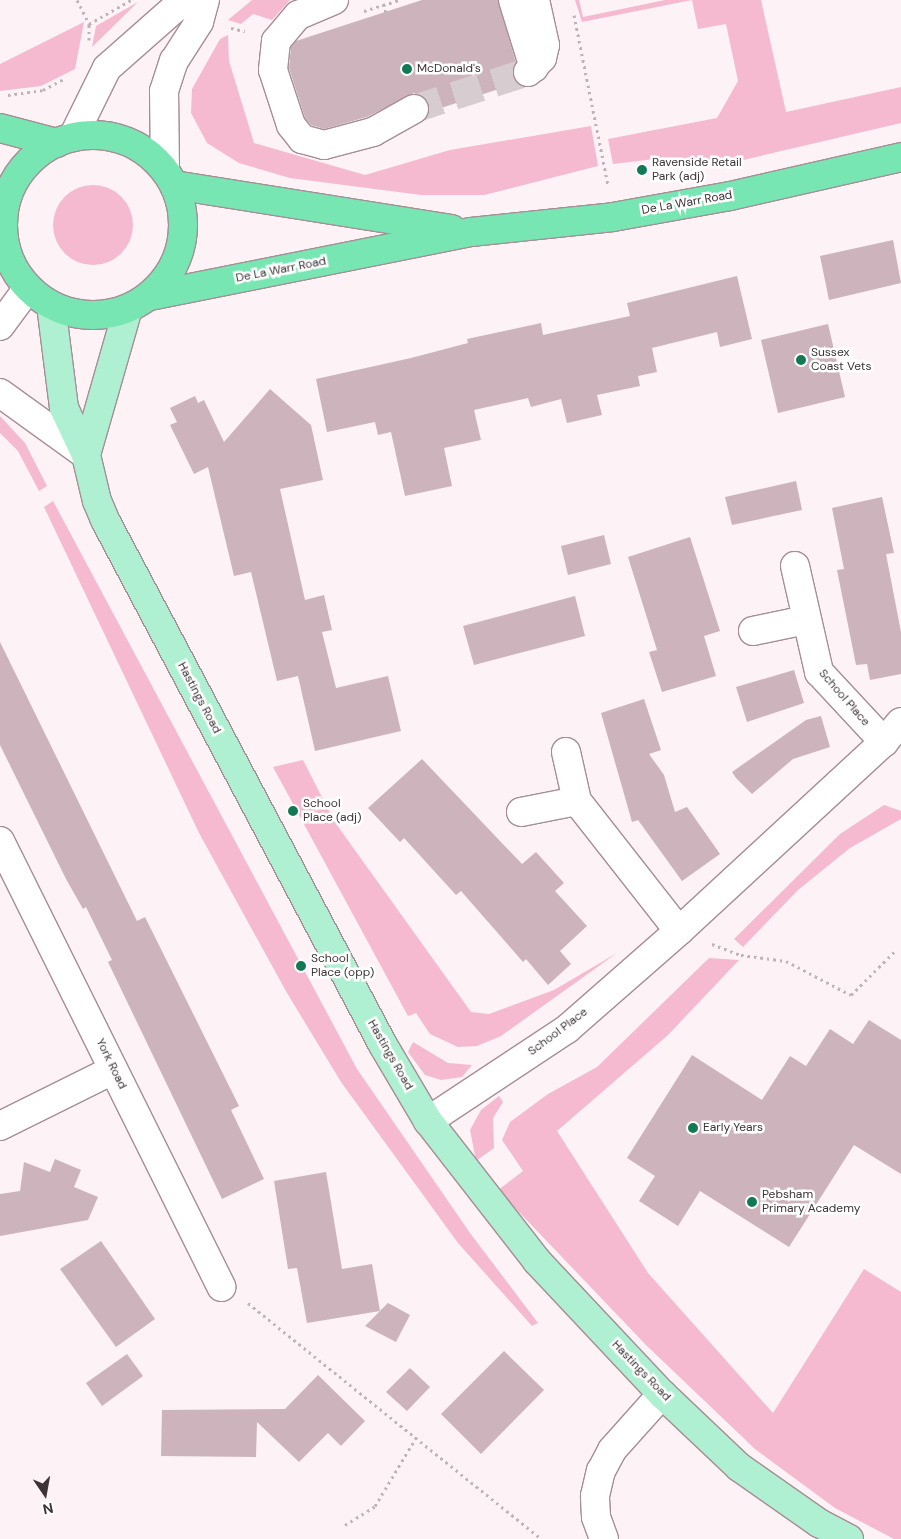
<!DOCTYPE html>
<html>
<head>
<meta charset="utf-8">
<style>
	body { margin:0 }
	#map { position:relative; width:901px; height:1539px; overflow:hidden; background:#fdf2f6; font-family:"DM Sans",sans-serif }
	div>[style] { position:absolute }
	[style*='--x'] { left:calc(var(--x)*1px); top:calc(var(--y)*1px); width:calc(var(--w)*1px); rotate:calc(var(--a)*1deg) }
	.green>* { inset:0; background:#f5bad0 }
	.round { border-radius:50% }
	.building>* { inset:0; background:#cdb3bc }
	.minor-tunnel>* { height:28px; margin-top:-14px; transform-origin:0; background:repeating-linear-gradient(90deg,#d7ccd0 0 28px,transparent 0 42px) }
	.path>* { height:3px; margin-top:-1.5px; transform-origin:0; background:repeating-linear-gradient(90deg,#beb3b7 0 2.5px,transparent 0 6.5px) }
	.roads { filter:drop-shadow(1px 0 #a68d96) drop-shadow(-1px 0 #a68d96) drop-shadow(0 1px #a68d96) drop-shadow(0 -1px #a68d96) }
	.minor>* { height:28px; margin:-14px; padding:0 14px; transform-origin:14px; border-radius:14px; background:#fff }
	.major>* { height:28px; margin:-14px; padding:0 14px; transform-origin:14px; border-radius:14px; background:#aef0d1 }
	.highway>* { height:28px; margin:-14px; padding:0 14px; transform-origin:14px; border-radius:14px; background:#78e6b3 }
	.highway>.ring { margin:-14px; padding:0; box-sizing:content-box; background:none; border:28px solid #78e6b3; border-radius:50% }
	.dots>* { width:14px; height:14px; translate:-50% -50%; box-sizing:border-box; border:2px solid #fff; border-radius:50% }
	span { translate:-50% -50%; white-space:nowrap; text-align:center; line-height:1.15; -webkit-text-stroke:5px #fff; paint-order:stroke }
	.poi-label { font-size:12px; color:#3d3336 }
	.left { translate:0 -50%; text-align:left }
	.street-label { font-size:12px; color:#3d3336 }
	.north { position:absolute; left:20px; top:1469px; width:50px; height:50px; -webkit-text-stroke:4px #fff; paint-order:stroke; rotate:168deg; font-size:14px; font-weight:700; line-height:20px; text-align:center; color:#3d3336 }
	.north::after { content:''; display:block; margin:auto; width:18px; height:22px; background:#3d3336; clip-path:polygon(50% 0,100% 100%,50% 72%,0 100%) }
</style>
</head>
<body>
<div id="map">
	<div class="green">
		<div style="clip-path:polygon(252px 0,290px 0,272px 20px,253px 14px,241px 24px,228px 20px)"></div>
		<div style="clip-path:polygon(575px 0,579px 0,583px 17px,665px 0,761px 0,786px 112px,901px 87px,901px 123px,739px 161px,663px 158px,613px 164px,608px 139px,717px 118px,738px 81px,726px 24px,698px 29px,692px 0,582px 22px)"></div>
		<div style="clip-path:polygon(138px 2px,92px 47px,96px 26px)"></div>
		<div style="clip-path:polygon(84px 22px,75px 69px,41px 86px,0 91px,0 64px)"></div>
		<div style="clip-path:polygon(228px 35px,229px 61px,254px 143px,365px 175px,450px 150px,591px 126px,598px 166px,484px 195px,421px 195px,290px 178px,239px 163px,207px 143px,191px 113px,192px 89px,220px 39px)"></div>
		<div class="round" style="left:53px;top:185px;width:80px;height:80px"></div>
		<div style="clip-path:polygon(0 416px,25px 443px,47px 486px,39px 491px,18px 451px,0 433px)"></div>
		<div style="clip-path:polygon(53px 501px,357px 1069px,470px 1233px,538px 1323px,532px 1326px,458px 1243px,341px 1082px,287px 993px,199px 833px,44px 507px)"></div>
		<div style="clip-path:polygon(303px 760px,334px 821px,471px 1012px,489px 1014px,554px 990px,617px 953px,501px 1036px,477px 1046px,458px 1047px,430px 1034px,416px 1013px,408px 1016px,273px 767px)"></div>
		<div style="clip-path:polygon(884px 805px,901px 811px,901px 819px,850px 848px,798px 890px,743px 947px,734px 939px,840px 834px)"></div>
		<div style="clip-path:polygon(709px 958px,739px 960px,668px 1035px,557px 1131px,648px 1273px,773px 1413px,864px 1269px,901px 1292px,901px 1539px,894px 1539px,835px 1508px,755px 1449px,646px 1345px,498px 1190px,523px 1171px,502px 1140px,510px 1122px,548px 1094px,597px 1067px)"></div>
		<div style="clip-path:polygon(413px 1042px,448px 1063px,472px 1065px,462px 1077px,441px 1080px,425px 1075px,408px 1052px)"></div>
		<div style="clip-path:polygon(499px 1096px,503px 1102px,493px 1118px,494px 1148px,476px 1161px,470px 1130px,481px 1110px)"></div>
	</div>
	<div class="building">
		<div style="clip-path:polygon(422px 0,498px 0,516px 63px,513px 76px,517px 83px,429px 112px,427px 101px,414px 93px,367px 117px,324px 129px,311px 125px,305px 118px,289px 68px,291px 47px,296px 41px)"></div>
		<div style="clip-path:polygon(893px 240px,901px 283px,829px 300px,820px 256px)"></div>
		<div style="clip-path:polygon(737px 276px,752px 339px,720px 347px,717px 332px,652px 348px,657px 372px,638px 376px,640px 386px,597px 395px,602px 415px,567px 423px,561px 399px,531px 407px,528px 398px,474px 410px,481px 440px,444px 448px,452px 486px,405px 496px,391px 432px,378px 435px,375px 422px,327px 432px,316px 379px,411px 358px,468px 343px,467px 339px,541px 323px,543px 335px,630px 316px,627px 303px)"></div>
		<div style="clip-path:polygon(828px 324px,845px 397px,778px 413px,761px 340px)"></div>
		<div style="clip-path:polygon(270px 389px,311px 425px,323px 480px,280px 489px,305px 600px,324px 595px,332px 630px,322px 632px,336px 688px,388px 676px,401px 731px,315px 751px,298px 676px,277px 681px,251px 572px,234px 576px,208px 467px,194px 474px,170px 425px,177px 422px,170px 408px,195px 396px,198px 403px,204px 400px,224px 442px)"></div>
		<div style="clip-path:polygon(796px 481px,802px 510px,732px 525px,725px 497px)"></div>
		<div style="clip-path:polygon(882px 497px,894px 553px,886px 554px,901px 632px,901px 674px,870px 680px,867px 664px,856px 665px,837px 570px,844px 569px,832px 508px)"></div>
		<div style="clip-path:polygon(604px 535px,611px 564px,568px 575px,561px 546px)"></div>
		<div style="clip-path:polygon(690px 537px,720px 631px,704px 636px,716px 676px,662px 692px,649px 652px,657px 650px,628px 557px)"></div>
		<div style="clip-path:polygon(575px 596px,585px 636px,474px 665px,463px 626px)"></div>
		<div style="clip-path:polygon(0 642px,137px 921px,145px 917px,239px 1106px,231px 1110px,264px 1179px,222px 1199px,108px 962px,112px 960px,86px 907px,83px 909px,66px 879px,0 745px)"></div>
		<div style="clip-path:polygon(794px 670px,804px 703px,747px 722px,736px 687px)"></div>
		<div style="clip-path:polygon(644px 699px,661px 750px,649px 754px,664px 775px,675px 812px,687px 807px,720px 854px,682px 881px,638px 820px,632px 822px,601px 713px)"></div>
		<div style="clip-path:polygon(821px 716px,830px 747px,793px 759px,752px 794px,736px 778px,732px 772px,806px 720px)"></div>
		<div style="clip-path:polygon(422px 759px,522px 864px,536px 852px,564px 883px,555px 891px,587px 926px,560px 951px,571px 964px,548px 985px,526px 959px,523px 962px,461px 891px,456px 895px,404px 838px,400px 842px,368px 808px)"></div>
		<div style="clip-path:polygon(869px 1020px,901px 1040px,901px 1174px,854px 1145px,789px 1247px,700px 1191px,678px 1226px,639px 1201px,655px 1176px,627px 1158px,692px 1055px,762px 1100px,790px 1056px,806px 1066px,830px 1029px,853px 1044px)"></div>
		<div style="clip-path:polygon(55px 1159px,81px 1170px,74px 1187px,98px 1197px,88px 1220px,0 1236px,0 1194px,20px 1191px,24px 1162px,50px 1172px)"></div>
		<div style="clip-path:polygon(326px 1172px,342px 1269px,372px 1264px,380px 1311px,388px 1303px,410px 1315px,396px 1342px,365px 1326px,380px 1311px,307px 1323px,297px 1268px,288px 1269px,274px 1181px)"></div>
		<div style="clip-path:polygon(101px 1241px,155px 1319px,116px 1347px,60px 1269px)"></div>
		<div style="clip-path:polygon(504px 1351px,544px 1390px,481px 1454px,441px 1414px)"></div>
		<div style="clip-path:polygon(127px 1354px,143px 1376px,102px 1406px,86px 1383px)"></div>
		<div style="clip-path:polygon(410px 1368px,430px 1387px,407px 1411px,386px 1392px)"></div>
		<div style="clip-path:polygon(318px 1375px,365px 1421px,341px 1446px,328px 1433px,299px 1462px,257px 1422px,256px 1457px,161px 1456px,162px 1410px,285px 1409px)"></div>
	</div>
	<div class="minor-tunnel">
		<div style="--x:414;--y:109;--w:120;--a:-18"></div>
	</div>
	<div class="path">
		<div style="--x:77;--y:0;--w:27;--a:63"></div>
		<div style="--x:89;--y:24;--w:48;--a:-29.7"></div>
		<div style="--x:364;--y:11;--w:20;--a:-18"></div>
		<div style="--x:386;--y:12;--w:8;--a:-113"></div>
		<div style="--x:383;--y:5;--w:17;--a:-17"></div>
		<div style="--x:574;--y:15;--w:173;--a:78.7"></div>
		<div style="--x:231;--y:28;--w:14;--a:12"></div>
		<div style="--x:89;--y:40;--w:16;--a:-90"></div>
		<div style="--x:8;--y:95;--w:35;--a:-8"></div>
		<div style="--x:43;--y:90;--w:24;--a:-28"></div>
		<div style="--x:712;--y:944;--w:31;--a:21"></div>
		<div style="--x:741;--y:955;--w:45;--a:7.6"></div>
		<div style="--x:786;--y:961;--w:73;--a:27.6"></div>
		<div style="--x:851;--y:995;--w:61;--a:-45"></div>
		<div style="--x:248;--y:1303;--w:377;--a:38.8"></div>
		<div style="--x:345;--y:1525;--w:36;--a:-32"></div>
		<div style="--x:375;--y:1506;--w:82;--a:-59"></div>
	</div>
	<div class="roads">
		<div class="minor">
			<div style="--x:334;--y:0;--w:39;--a:157"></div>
			<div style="--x:298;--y:15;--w:34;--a:130"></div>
			<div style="--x:276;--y:41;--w:29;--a:96"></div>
			<div style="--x:273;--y:70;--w:58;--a:71.9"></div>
			<div style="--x:291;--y:125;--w:18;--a:52"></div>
			<div style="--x:302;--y:139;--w:23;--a:15"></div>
			<div style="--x:324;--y:145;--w:51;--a:-14.9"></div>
			<div style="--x:373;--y:132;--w:47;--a:-29.3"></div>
			<div style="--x:513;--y:0;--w:71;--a:72.8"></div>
			<div style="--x:528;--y:72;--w:20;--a:-45"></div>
			<div style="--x:542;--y:58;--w:13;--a:-77"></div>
			<div style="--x:545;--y:45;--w:46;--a:-102.5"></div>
			<div style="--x:73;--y:137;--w:77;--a:-63.8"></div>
			<div style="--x:107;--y:68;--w:91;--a:-41.4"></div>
			<div style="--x:175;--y:8;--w:18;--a:-27"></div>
			<div style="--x:165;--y:170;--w:79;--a:-90.7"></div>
			<div style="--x:164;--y:91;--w:32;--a:-72"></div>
			<div style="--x:174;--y:61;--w:46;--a:-57.3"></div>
			<div style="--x:199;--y:22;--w:23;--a:-75"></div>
			<div style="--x:0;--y:326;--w:47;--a:-53.6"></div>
			<div style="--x:0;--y:393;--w:106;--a:35.8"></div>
			<div style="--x:795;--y:566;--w:109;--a:77.2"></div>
			<div style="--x:819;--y:672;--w:96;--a:47.1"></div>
			<div style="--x:753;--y:631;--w:54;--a:-11.7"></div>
			<div style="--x:566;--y:752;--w:50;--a:77.3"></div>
			<div style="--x:577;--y:801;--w:165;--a:51.9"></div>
			<div style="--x:521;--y:812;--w:57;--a:-11.1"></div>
			<div style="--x:0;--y:841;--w:498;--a:63.6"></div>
			<div style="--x:428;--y:1121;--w:167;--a:-33.5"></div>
			<div style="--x:567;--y:1029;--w:149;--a:-41.2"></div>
			<div style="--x:679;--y:931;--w:279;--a:-42.7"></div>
			<div style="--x:884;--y:742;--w:26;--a:-50"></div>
			<div style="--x:0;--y:1126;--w:126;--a:-26.4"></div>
			<div style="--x:604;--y:1539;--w:23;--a:-110"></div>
			<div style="--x:596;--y:1517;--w:21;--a:-93"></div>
			<div style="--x:595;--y:1496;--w:26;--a:-77"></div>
			<div style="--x:601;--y:1471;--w:24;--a:-62"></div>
			<div style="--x:612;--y:1450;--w:75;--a:-48.2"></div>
		</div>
		<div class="major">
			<div style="--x:51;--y:305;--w:104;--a:82.8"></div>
			<div style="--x:64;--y:408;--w:52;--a:64.9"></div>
			<div style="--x:86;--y:455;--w:47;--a:76.6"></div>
			<div style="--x:97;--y:501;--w:21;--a:67"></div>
			<div style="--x:105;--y:520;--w:594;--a:62.1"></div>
			<div style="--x:383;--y:1045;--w:88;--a:59.4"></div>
			<div style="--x:428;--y:1121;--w:177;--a:52.1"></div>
			<div style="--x:537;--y:1261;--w:183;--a:46.8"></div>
			<div style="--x:662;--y:1394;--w:106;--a:43.5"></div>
			<div style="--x:739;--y:1467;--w:98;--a:35"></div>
			<div style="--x:819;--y:1523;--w:34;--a:28"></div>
			<div style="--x:86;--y:455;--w:152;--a:-74"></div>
		</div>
		<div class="highway">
			<div style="--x:0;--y:128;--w:59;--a:14.7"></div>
			<div class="ring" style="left:3px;top:135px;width:152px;height:152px"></div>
			<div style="--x:174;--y:185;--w:281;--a:9"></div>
			<div style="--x:150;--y:296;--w:327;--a:-11.3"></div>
			<div style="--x:471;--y:232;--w:143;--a:-6"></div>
			<div style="--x:613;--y:217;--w:119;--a:-10.2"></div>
			<div style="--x:730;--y:196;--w:175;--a:-12.8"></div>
		</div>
	</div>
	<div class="dots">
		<div style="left:407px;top:69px;background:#117a54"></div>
		<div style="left:642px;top:170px;background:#117a54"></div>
		<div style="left:801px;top:360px;background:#117a54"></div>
		<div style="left:293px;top:811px;background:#117a54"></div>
		<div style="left:301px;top:966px;background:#117a54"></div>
		<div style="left:693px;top:1128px;background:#117a54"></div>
		<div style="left:752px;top:1202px;background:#117a54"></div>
	</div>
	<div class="poi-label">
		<span class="left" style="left:417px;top:69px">McDonald's</span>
		<span class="left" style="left:652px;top:170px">Ravenside Retail<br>Park (adj)</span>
		<span class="left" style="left:811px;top:360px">Sussex<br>Coast Vets</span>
		<span class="left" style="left:303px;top:811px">School<br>Place (adj)</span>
		<span class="left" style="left:311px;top:966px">School<br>Place (opp)</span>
		<span class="left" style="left:703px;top:1128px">Early Years</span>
		<span class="left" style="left:762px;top:1202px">Pebsham<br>Primary Academy</span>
	</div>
	<div class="street-label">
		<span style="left:687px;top:203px;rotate:-10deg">De La Warr Road</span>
		<span style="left:281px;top:270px;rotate:-11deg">De La Warr Road</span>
		<span style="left:199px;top:698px;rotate:62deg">Hastings Road</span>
		<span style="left:844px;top:698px;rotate:49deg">School Place</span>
		<span style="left:558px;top:1032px;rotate:-37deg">School Place</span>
		<span style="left:390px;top:1055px;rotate:60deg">Hastings Road</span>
		<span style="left:111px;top:1064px;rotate:64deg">York Road</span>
		<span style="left:641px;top:1371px;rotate:46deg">Hastings Road</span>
	</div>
	<div class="north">N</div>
</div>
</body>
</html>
